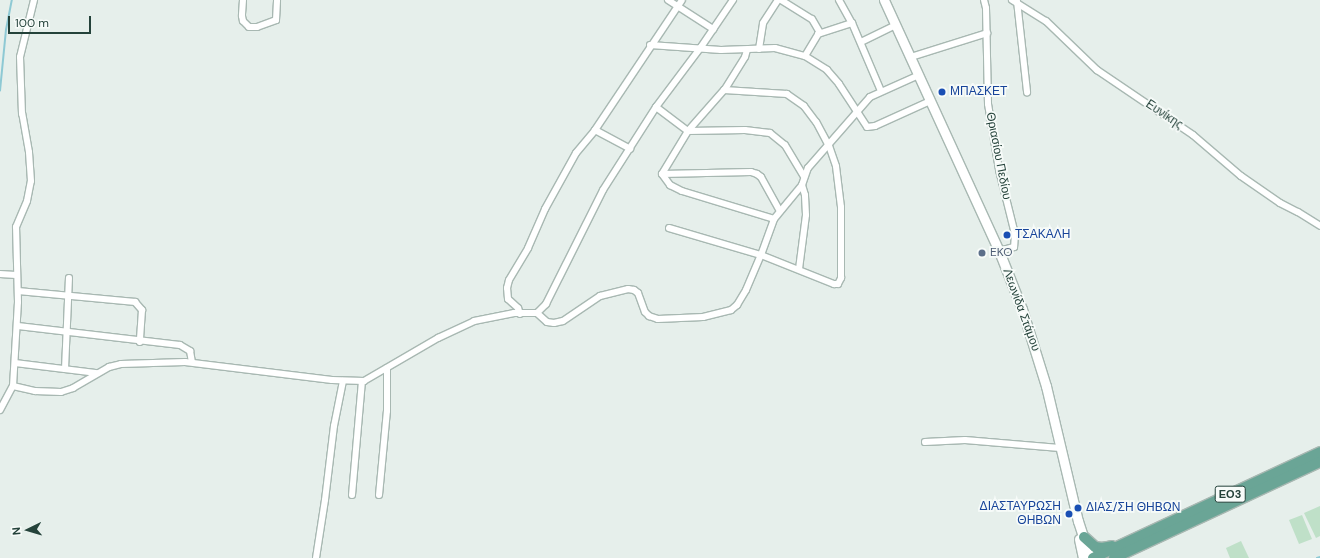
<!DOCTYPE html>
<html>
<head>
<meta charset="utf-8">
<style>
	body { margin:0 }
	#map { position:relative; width:1320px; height:558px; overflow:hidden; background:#e6efeb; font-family:"DM Sans",sans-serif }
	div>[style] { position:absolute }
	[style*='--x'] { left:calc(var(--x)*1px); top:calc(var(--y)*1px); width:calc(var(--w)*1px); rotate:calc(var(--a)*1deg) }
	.green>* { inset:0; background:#bfe0c8 }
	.stream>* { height:1.5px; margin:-0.75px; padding:0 0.75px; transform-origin:0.75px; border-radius:0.75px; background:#8ec9d4 }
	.roads { filter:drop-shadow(1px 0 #a8b8b2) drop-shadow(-1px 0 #a8b8b2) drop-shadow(0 1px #a8b8b2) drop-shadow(0 -1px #a8b8b2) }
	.street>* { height:6px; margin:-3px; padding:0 3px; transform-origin:3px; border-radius:3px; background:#fff }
	.secondary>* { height:9px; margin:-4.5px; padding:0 4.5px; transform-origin:4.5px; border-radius:4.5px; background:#fff }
	.primary>* { height:10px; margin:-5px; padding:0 5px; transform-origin:5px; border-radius:5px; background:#6aa596 }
	.dots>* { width:11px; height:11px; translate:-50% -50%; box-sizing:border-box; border:2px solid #f7fbf9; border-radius:50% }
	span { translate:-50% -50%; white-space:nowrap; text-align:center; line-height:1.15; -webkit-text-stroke:3.5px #f7fbf9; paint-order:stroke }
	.shield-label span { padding:1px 3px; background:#f7fbf9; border:1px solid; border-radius:3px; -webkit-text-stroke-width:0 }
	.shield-label { font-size:11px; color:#24423a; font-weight:700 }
	.transit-label { font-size:12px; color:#164399 }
	.left { translate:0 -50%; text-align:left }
	.right { translate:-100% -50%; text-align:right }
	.street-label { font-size:12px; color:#24423a }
	.service-label { font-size:12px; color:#4e5e75 }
	.north { position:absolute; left:8px; top:510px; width:40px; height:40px; -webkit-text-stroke:3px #f7fbf9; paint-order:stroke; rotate:265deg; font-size:11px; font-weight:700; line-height:16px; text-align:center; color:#24423a }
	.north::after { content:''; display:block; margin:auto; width:14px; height:18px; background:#24423a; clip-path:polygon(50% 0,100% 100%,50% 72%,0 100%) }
	.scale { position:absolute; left:8px; top:16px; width:83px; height:18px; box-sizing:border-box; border:2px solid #24423a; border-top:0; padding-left:5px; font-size:12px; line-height:14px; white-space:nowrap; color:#24423a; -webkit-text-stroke:3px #f7fbf9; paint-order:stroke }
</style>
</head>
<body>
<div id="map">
	<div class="green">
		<div style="clip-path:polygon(1320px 506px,1320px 536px,1316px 538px,1304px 513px)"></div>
		<div style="clip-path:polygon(1302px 515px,1312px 539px,1299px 544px,1289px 520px)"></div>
		<div style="clip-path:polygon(1241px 541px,1249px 558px,1230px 558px,1226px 548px)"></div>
	</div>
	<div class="stream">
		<div style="--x:0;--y:91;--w:61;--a:-84.4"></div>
		<div style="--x:6;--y:30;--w:31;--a:-79"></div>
		<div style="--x:1317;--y:558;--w:3;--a:-18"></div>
	</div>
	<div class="roads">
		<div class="street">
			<div style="--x:243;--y:0;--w:16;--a:94"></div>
			<div style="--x:242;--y:16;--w:5;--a:79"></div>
			<div style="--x:243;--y:21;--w:8;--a:45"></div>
			<div style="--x:249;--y:27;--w:8;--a:0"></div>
			<div style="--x:257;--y:27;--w:20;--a:-20"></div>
			<div style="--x:276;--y:20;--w:20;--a:-87"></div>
			<div style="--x:668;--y:0;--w:54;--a:32.8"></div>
			<div style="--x:781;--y:0;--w:36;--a:32"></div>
			<div style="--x:812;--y:19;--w:16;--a:60"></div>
			<div style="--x:839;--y:0;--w:26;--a:61"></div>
			<div style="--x:852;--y:23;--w:74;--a:66.9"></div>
			<div style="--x:984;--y:0;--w:8;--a:76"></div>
			<div style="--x:986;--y:8;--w:96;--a:88.8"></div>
			<div style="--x:988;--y:104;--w:67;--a:80.5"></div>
			<div style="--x:999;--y:170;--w:66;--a:76"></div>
			<div style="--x:1015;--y:234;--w:13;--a:94"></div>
			<div style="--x:1014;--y:247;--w:16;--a:165"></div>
			<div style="--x:1012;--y:0;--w:40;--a:32"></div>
			<div style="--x:1046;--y:21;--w:71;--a:43.9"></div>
			<div style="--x:1097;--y:70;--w:116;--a:34.1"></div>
			<div style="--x:1193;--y:135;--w:63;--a:40.5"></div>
			<div style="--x:1241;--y:176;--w:47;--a:34.7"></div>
			<div style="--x:1280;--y:203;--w:20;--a:27"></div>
			<div style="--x:1298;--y:212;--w:26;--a:32"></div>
			<div style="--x:1017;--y:1;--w:92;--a:83.7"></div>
			<div style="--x:861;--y:42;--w:39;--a:-26"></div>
			<div style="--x:650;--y:45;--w:71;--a:4"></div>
			<div style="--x:721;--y:50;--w:54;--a:-2.1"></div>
			<div style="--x:775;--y:48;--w:31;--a:15"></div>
			<div style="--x:805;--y:56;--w:26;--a:32"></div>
			<div style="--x:827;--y:70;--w:18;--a:49"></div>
			<div style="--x:839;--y:84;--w:51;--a:56.9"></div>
			<div style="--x:867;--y:127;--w:8;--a:-7"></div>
			<div style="--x:875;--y:126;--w:60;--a:-24.4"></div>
			<div style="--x:759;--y:49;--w:26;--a:-81"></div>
			<div style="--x:763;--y:23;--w:27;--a:-57"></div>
			<div style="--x:747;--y:50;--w:7;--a:106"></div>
			<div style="--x:745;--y:57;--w:39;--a:122"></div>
			<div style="--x:724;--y:90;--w:55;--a:131.3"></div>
			<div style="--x:688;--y:131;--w:50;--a:121.2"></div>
			<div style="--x:662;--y:174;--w:14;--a:54"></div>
			<div style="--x:670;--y:185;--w:13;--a:27"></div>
			<div style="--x:682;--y:191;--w:96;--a:16.9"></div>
			<div style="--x:805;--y:56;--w:26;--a:-59"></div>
			<div style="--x:818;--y:34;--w:36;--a:-18"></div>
			<div style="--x:911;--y:57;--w:80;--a:-17.5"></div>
			<div style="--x:656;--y:107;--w:40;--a:37"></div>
			<div style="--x:688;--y:131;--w:57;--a:-1"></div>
			<div style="--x:745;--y:130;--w:25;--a:7"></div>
			<div style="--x:770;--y:133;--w:19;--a:39"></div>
			<div style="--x:785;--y:145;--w:37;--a:59"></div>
			<div style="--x:595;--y:130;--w:40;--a:28"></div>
			<div style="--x:662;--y:174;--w:89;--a:-1.3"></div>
			<div style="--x:751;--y:172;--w:6;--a:18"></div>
			<div style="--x:757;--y:174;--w:5;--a:37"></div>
			<div style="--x:761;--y:177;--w:39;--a:61"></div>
			<div style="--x:669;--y:228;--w:96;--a:16.4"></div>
			<div style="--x:761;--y:255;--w:79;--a:21.7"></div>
			<div style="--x:834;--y:284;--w:4;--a:0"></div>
			<div style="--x:838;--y:284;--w:7;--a:-63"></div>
			<div style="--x:841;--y:278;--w:71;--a:-90"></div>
			<div style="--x:841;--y:207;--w:41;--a:-97"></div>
			<div style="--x:836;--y:166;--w:21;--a:-109"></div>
			<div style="--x:829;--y:146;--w:27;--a:-118"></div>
			<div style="--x:816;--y:122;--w:20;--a:-127"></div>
			<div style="--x:804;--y:106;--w:21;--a:-145"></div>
			<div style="--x:787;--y:94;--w:63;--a:-176.4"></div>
			<div style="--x:799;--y:269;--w:54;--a:-82.6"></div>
			<div style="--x:806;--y:215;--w:20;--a:-93"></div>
			<div style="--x:805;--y:195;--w:10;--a:-107"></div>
			<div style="--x:0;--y:274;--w:16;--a:4"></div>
			<div style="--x:18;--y:291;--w:118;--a:5.4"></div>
			<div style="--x:135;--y:302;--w:11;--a:49"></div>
			<div style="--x:142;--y:310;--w:32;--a:94"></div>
			<div style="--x:537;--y:313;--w:13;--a:42"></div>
			<div style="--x:547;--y:322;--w:7;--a:8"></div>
			<div style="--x:554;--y:323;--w:9;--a:-13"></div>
			<div style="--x:563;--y:321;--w:45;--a:-34"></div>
			<div style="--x:600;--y:296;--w:29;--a:-14"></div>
			<div style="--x:628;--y:289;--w:6;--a:9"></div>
			<div style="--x:634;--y:290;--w:5;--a:37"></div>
			<div style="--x:638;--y:293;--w:20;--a:70"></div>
			<div style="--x:645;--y:312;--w:6;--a:45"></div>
			<div style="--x:649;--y:316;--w:9;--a:18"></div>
			<div style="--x:658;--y:319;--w:45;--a:-2.5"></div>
			<div style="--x:703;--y:317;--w:29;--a:-14"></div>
			<div style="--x:731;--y:310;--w:8;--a:-40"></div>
			<div style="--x:737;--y:305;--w:17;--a:-59"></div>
			<div style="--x:746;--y:290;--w:38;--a:-67"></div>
			<div style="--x:761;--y:255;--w:38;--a:-70"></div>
			<div style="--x:774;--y:219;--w:44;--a:-50.5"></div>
			<div style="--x:802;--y:185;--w:18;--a:-71"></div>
			<div style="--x:808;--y:168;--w:94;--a:-48.9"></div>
			<div style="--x:870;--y:97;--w:54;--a:-24.2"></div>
			<div style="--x:520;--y:314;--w:6;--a:-108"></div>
			<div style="--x:518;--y:308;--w:13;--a:-138"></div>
			<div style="--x:508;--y:299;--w:11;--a:-95"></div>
			<div style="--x:507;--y:288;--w:8;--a:-76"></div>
			<div style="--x:509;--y:280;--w:37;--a:-59"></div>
			<div style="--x:528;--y:248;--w:43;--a:-66.4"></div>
			<div style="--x:545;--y:209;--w:64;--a:-61"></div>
			<div style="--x:576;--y:153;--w:30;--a:-50"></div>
			<div style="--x:595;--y:130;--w:156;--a:-56.2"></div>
			<div style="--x:18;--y:326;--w:163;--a:6.7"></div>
			<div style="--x:180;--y:345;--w:12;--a:31"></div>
			<div style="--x:190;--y:351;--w:11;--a:80"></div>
			<div style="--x:15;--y:363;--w:83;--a:7"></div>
			<div style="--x:65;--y:369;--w:91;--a:-87.5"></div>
			<div style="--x:13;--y:386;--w:23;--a:13"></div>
			<div style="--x:35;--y:391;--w:26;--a:2"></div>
			<div style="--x:61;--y:392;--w:13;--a:-18"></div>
			<div style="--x:73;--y:388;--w:42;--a:-30.3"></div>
			<div style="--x:109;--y:367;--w:12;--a:-14"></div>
			<div style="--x:121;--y:364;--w:64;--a:-1.8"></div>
			<div style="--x:185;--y:362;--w:148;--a:7"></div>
			<div style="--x:332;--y:380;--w:32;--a:2"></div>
			<div style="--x:364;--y:381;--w:86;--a:-30.2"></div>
			<div style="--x:438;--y:338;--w:40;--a:-25"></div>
			<div style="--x:474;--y:321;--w:41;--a:-11.3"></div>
			<div style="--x:514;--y:313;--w:23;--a:0"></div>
			<div style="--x:537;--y:313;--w:13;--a:-45"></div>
			<div style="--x:546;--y:304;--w:127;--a:-63.4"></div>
			<div style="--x:603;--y:190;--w:98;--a:-57.4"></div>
			<div style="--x:656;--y:107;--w:75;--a:-53.1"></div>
			<div style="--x:701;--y:47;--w:57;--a:-55.8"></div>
			<div style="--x:0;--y:410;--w:27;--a:-62"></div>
			<div style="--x:13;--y:386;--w:84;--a:-86.6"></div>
			<div style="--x:18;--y:302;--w:75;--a:-91.5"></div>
			<div style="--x:16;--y:227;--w:28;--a:-67"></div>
			<div style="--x:27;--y:201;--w:20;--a:-79"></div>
			<div style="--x:31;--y:181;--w:29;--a:-94"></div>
			<div style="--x:29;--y:152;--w:39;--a:-100"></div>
			<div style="--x:22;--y:114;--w:57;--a:-92"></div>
			<div style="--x:20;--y:57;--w:59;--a:-76.2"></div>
			<div style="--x:925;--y:442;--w:40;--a:-2.9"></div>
			<div style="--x:965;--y:440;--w:95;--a:4.8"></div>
			<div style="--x:352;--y:495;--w:114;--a:-85"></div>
			<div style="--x:379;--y:495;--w:84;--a:-84.6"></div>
			<div style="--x:387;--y:411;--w:43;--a:-90"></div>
			<div style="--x:316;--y:558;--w:59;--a:-81.2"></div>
			<div style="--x:325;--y:500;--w:75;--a:-83.1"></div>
			<div style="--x:334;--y:426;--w:46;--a:-78.7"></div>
		</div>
		<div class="secondary">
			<div style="--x:884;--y:0;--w:276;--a:65.4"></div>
			<div style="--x:999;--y:251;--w:62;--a:68.4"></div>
			<div style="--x:1022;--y:309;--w:81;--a:72.7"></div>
			<div style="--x:1046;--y:386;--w:139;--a:76.7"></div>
			<div style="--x:1078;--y:521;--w:39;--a:72"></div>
			<div style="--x:1079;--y:539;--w:19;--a:78"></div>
		</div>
		<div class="primary">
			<div style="--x:1084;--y:537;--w:15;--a:42"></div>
			<div style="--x:1095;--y:547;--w:7;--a:8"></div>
			<div style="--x:1102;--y:548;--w:10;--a:-11"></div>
			<div style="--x:1093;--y:558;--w:251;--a:-25"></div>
			<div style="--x:1114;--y:558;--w:227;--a:-25"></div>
		</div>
	</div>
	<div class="dots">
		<div style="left:942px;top:92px;background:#1a4fb4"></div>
		<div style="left:1007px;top:235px;background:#1a4fb4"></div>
		<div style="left:982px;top:253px;background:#5c6f8a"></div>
		<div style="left:1078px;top:508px;background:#1a4fb4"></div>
		<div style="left:1069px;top:514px;background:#1a4fb4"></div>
	</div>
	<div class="shield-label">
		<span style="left:1230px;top:494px">ΕΟ3</span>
	</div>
	<div class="transit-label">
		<span class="left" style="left:950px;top:92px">ΜΠΑΣΚΕΤ</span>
		<span class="left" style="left:1015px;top:235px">ΤΣΑΚΑΛΗ</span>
		<span class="right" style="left:1061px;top:514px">ΔΙΑΣΤΑΥΡΩΣΗ<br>ΘΗΒΩΝ</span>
		<span class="left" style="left:1086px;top:508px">ΔΙΑΣ/ΣΗ ΘΗΒΩΝ</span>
	</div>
	<div class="street-label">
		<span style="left:1164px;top:115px;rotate:34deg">Ευνίκης</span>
		<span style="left:998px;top:156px;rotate:79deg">Θριασίου Πεδίου</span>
		<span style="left:1021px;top:310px;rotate:70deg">Λεωνίδα Στάμου</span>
	</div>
	<div class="service-label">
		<span class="left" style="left:990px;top:253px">EKO</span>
	</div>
	<div class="north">N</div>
	<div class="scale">100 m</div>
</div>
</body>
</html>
